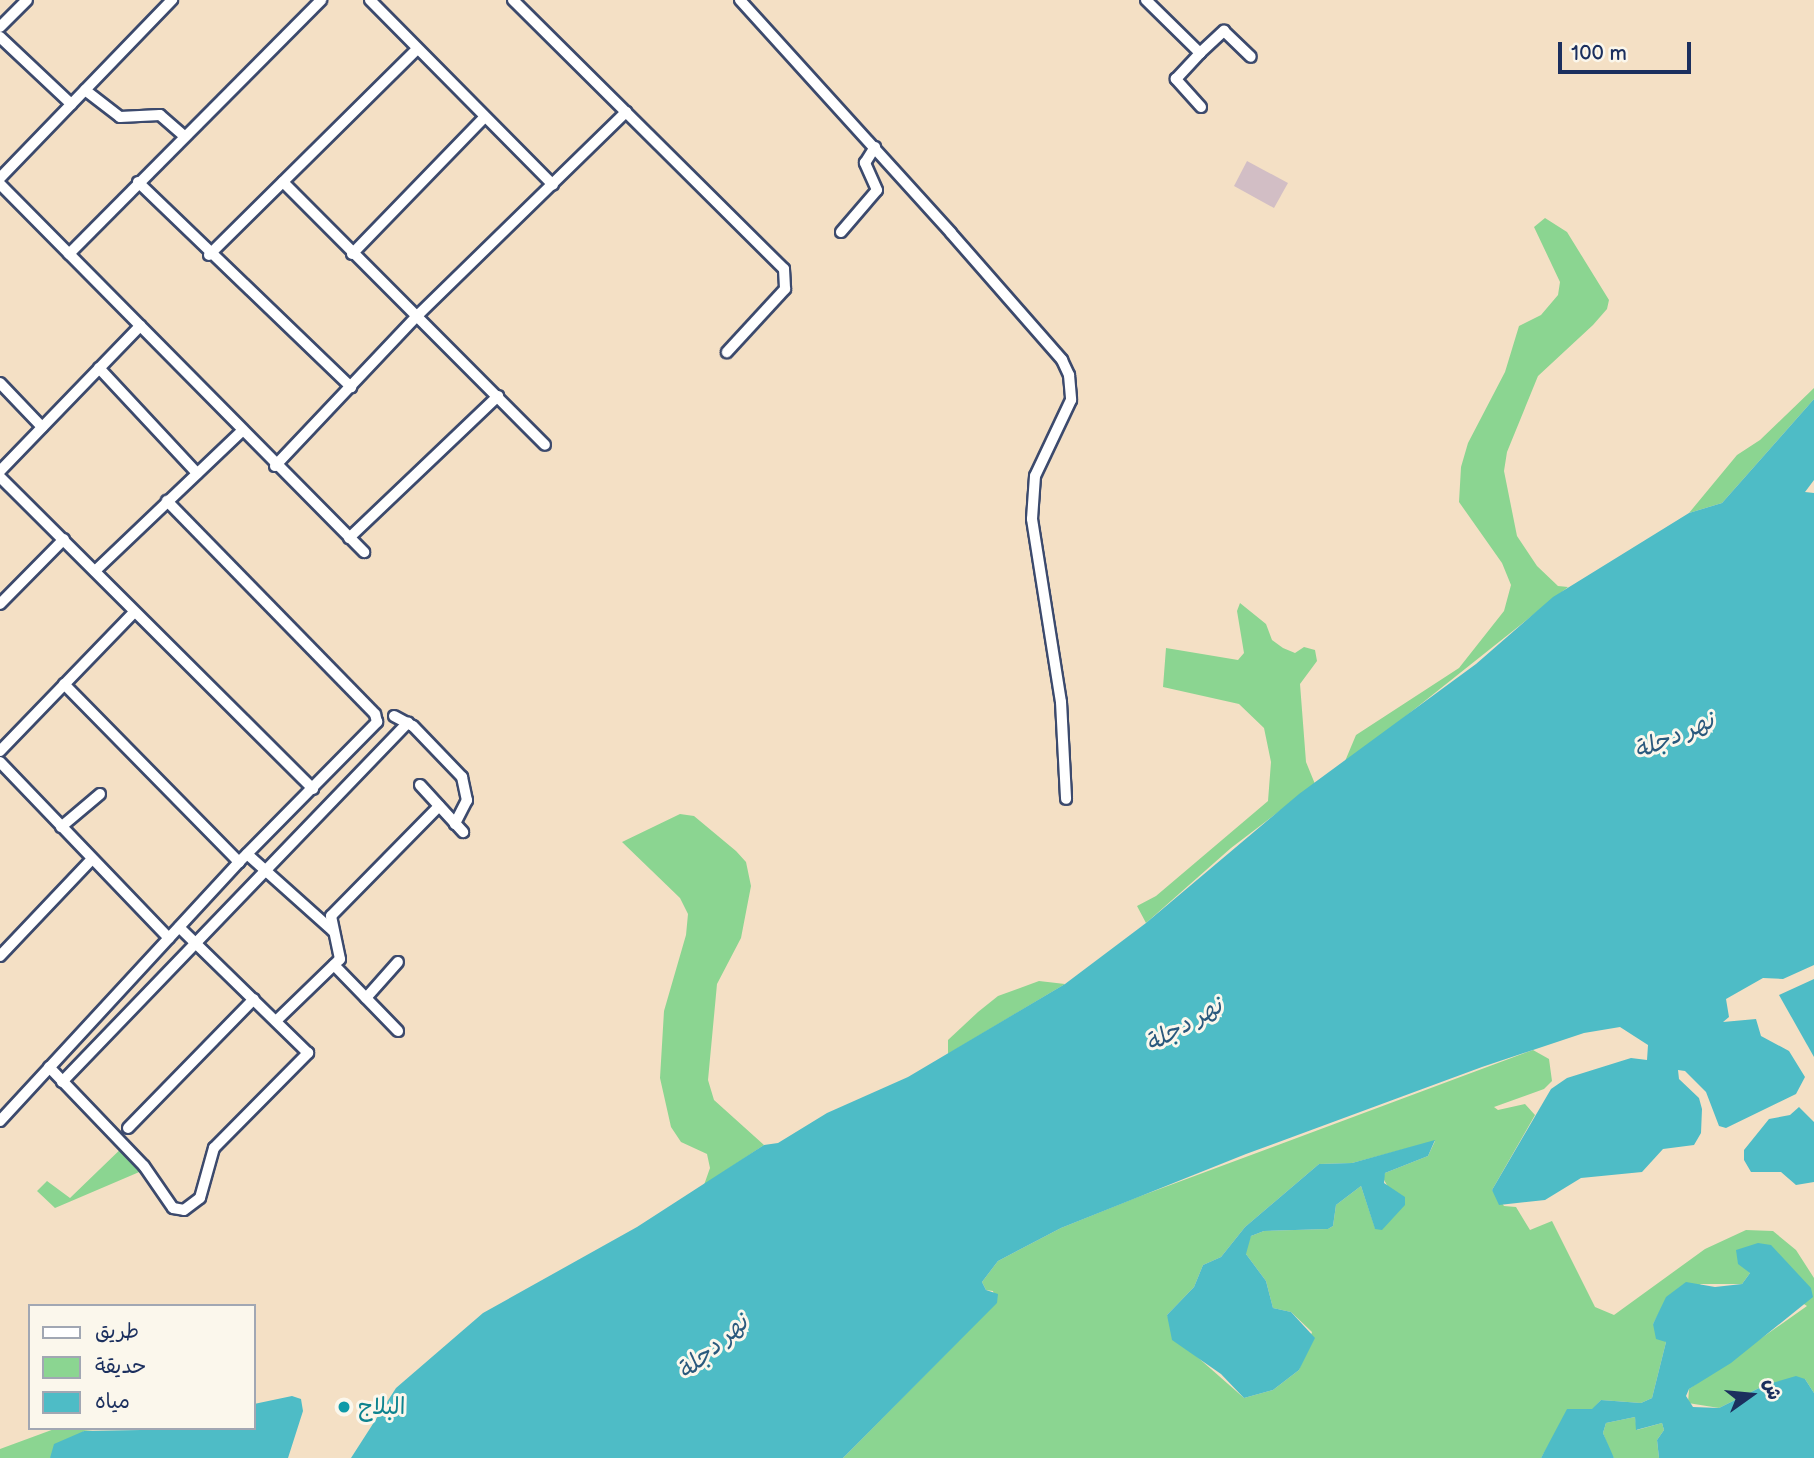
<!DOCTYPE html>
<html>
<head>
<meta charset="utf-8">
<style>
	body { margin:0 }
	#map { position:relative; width:1814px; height:1458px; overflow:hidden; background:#f4e0c5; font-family:"Balsamiq Sans","Playpen Sans Arabic",sans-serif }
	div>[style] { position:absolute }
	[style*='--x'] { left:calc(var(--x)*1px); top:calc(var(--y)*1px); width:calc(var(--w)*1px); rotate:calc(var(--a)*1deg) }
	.industrial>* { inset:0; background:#d2bec5 }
	.green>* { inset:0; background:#8bd591 }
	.water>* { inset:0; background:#4ebcc6 }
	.roads { filter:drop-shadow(2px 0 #3c4a6d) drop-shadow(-2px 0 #3c4a6d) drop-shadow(0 2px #3c4a6d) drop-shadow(0 -2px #3c4a6d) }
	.street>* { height:10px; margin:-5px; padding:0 5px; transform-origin:5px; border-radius:5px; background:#fff }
	.dots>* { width:19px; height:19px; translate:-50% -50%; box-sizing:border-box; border:4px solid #fbf7ec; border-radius:50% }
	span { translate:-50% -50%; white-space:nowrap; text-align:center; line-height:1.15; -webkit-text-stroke:6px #fbf7ec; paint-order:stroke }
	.culture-label { font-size:23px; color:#0d838f }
	.left { translate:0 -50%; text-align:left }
	.water-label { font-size:24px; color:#2a597d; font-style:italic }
	.legend { position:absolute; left:28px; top:1304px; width:228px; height:126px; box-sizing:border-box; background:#fbf7ec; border:2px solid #a1a7b3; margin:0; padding:9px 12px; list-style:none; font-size:21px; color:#1b2f5e }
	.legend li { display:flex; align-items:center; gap:14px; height:35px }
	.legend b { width:35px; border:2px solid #a1a7b3 }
	.north { position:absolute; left:1716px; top:1360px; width:70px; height:70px; -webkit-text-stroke:5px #fbf7ec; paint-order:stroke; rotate:75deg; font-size:19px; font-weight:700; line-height:28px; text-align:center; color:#1b2f5e }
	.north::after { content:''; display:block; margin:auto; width:24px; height:32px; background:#1b2f5e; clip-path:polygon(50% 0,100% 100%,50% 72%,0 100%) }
	.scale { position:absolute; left:1558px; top:42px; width:133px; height:32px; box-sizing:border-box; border:4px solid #1b2f5e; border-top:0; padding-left:9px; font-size:21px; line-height:24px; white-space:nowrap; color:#1b2f5e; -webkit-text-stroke:5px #fbf7ec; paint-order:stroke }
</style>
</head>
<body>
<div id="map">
	<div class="industrial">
		<div style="clip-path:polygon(1247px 161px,1288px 183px,1274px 208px,1234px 186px)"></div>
	</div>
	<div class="green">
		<div style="clip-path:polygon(1545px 218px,1567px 232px,1609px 300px,1607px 309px,1593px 325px,1538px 376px,1507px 452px,1504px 471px,1517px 536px,1537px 566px,1558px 586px,1568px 587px,1343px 766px,1356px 735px,1459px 668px,1504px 611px,1511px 585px,1502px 563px,1459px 502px,1461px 467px,1468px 443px,1505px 372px,1519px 326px,1541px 315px,1558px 295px,1560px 282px,1534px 227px)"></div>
		<div style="clip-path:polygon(1814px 388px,1814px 399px,1722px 503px,1689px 513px,1737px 455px,1760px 440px)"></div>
		<div style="clip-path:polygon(1240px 603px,1266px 624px,1272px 640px,1283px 648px,1295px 653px,1304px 647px,1315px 650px,1317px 661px,1300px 684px,1306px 762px,1315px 784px,1231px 848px,1146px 923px,1137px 906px,1156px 896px,1268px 801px,1271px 762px,1264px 728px,1239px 704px,1163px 687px,1166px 648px,1238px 660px,1244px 653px,1237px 611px)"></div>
		<div style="clip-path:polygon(680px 814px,694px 816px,736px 851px,746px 862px,751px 886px,741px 938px,717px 984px,708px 1080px,714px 1100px,764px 1145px,704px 1185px,710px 1168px,707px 1154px,681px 1142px,671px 1127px,660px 1078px,664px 1011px,686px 935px,688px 914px,680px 898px,622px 842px)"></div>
		<div style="clip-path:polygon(1039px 981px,1065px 984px,948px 1054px,948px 1040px,978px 1012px,998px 996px)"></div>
		<div style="clip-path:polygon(evenodd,1533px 1050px,1549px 1059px,1552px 1081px,1544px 1089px,1494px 1107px,1498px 1110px,1525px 1104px,1535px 1115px,1492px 1190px,1504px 1206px,1516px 1207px,1530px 1230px,1552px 1221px,1595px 1307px,1614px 1315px,1705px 1249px,1746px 1230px,1773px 1231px,1796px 1250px,1814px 1278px,1814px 1393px,1805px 1379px,1765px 1385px,1719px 1408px,1688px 1403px,1689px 1389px,1807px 1306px,1748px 1268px,1750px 1273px,1742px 1284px,1701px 1284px,1660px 1311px,1653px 1324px,1666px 1342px,1652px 1398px,1641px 1403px,1601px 1400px,1593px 1409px,1564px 1419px,1541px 1458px,843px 1458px,996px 1303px,993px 1291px,986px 1290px,982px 1282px,998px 1261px,1061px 1228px,1138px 1197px,1533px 1050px,1435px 1141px,1428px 1156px,1385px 1173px,1383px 1178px,1389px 1189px,1375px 1228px,1361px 1186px,1336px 1205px,1333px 1226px,1328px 1229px,1264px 1231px,1251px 1236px,1244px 1247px,1246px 1254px,1266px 1281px,1273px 1308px,1291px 1312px,1312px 1332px,1299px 1370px,1273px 1390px,1244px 1398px,1178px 1340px,1167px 1315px,1194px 1287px,1203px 1265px,1221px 1257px,1245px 1227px,1319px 1164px,1352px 1163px,1435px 1141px)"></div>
		<div style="clip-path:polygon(129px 1141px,151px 1167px,55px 1208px,37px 1191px,47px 1181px,70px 1198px)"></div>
		<div style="clip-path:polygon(1635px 1417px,1637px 1430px,1662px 1423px,1664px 1430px,1657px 1440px,1659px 1458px,1614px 1458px,1611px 1454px,1603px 1433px,1606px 1423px)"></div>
		<div style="clip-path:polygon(57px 1428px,110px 1428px,84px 1431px,50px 1458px,0 1458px,0 1449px)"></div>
	</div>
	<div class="water">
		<div style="clip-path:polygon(1814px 399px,1814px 480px,1805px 492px,1814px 493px,1814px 965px,1783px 979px,1763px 978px,1726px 999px,1729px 1017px,1723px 1022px,1756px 1019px,1761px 1036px,1789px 1051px,1805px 1077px,1796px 1094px,1726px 1128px,1719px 1126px,1706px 1092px,1685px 1071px,1678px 1070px,1679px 1079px,1699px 1098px,1702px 1109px,1701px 1133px,1694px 1145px,1663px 1149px,1642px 1172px,1581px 1178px,1545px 1200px,1499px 1205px,1492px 1190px,1551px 1089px,1567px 1078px,1631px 1058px,1647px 1060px,1648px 1045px,1620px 1027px,1584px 1033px,1482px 1067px,1246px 1154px,1061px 1228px,998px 1261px,982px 1282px,986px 1290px,998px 1294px,997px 1303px,843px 1458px,351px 1458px,396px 1388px,483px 1313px,637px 1227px,764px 1145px,778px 1143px,827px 1113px,908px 1077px,1065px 984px,1146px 923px,1299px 794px,1476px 664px,1553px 597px,1689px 513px,1722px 503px)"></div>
		<div style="clip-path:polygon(1814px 979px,1814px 1057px,1779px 995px)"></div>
		<div style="clip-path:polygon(1799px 1107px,1814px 1122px,1814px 1182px,1796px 1185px,1781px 1172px,1751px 1172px,1744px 1160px,1744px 1150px,1769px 1119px,1790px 1115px)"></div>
		<div style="clip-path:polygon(1435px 1140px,1428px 1156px,1385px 1173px,1384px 1183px,1405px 1197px,1405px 1205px,1382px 1230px,1375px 1229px,1361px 1186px,1336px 1205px,1333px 1226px,1328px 1229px,1264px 1231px,1251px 1236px,1246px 1254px,1266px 1281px,1273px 1308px,1291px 1312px,1315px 1338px,1299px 1370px,1273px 1390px,1244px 1398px,1221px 1374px,1172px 1340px,1167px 1315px,1194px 1287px,1203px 1265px,1221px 1257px,1245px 1227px,1319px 1164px,1352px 1163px)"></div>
		<div style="clip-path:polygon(1758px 1243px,1771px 1245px,1811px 1288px,1813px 1297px,1731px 1363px,1689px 1389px,1686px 1396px,1693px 1407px,1719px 1408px,1765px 1385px,1796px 1376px,1805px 1379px,1814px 1393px,1814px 1458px,1659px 1458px,1657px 1440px,1664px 1430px,1662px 1423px,1636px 1430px,1635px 1417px,1606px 1423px,1603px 1433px,1614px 1458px,1541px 1458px,1567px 1409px,1592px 1409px,1601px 1400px,1641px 1403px,1652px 1398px,1666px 1342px,1656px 1339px,1653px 1324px,1666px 1297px,1686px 1282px,1715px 1287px,1742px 1284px,1750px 1273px,1738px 1264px,1736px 1250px)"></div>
		<div style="clip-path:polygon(292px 1396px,301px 1399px,303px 1411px,288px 1458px,50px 1458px,54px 1444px,84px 1431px,254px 1428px,254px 1404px)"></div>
	</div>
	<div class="roads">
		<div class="street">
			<div style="--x:370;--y:0;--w:260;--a:45.3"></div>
			<div style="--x:513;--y:0;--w:382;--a:44.8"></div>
			<div style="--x:784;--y:269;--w:20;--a:87"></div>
			<div style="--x:785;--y:289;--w:86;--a:132.6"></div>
			<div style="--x:740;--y:0;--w:314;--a:47.8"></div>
			<div style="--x:951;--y:233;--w:169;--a:48.8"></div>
			<div style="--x:1062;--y:360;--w:17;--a:65"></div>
			<div style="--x:1069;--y:375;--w:25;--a:85"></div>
			<div style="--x:1071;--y:400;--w:84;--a:115.3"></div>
			<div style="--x:1035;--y:476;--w:43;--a:94"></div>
			<div style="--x:1032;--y:519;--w:185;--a:81"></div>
			<div style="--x:1061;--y:702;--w:97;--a:87"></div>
			<div style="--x:1146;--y:0;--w:76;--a:44.5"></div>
			<div style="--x:0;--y:27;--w:38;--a:-45"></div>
			<div style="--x:0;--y:37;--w:98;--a:43.3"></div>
			<div style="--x:85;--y:90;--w:44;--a:37.6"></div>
			<div style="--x:120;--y:117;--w:40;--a:-2.9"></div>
			<div style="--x:160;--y:115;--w:32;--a:41"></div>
			<div style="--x:1201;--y:107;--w:38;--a:-132"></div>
			<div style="--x:1176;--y:79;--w:35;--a:-47"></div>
			<div style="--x:1200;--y:53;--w:33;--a:-43"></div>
			<div style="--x:1224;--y:31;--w:37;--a:44"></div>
			<div style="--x:0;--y:178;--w:248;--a:-46"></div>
			<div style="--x:138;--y:182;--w:296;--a:43.9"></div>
			<div style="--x:283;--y:182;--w:371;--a:45.1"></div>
			<div style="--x:0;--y:184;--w:518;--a:45.31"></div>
			<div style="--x:841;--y:232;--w:55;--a:-49.4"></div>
			<div style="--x:877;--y:190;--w:30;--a:-114"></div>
			<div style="--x:865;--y:163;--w:19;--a:-58"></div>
			<div style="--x:69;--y:254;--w:358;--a:-45.2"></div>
			<div style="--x:352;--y:254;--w:190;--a:-45.9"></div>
			<div style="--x:209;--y:255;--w:293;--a:-44.7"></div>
			<div style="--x:99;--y:368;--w:144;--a:47"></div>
			<div style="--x:0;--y:383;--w:61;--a:46.3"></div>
			<div style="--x:275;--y:466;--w:208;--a:-46.6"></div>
			<div style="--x:418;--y:315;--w:291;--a:-44.3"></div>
			<div style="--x:0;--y:471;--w:202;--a:-46"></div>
			<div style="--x:0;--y:477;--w:442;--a:44.9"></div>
			<div style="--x:349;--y:538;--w:206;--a:-43.6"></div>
			<div style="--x:95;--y:571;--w:202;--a:-43.6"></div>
			<div style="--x:0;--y:604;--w:91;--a:-45.4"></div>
			<div style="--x:64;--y:684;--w:250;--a:45.5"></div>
			<div style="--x:394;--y:716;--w:21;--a:28"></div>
			<div style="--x:413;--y:726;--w:71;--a:46.1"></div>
			<div style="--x:462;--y:777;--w:24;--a:78"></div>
			<div style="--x:467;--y:800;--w:27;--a:117"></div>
			<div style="--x:0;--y:751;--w:193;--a:-46"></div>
			<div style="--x:0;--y:762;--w:244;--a:46.2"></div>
			<div style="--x:420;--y:785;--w:64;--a:47.5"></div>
			<div style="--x:61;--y:827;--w:51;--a:-40.2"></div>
			<div style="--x:247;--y:854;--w:115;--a:41.8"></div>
			<div style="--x:0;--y:956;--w:132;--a:-46.5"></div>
			<div style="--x:334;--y:965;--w:92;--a:45.9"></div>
			<div style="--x:366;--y:998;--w:48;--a:-48.4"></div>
			<div style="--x:276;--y:1021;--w:89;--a:-44.1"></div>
			<div style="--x:340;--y:959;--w:44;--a:-101.8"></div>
			<div style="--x:331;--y:916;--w:154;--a:-45.5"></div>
			<div style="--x:49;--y:1067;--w:137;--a:46.2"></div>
			<div style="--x:144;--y:1166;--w:51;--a:55.4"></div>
			<div style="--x:173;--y:1208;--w:11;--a:10"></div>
			<div style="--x:184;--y:1210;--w:20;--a:-37"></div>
			<div style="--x:200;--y:1198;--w:52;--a:-74.4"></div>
			<div style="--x:214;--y:1148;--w:134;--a:-45.3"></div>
			<div style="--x:308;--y:1053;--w:180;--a:-135.7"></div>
			<div style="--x:62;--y:1082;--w:499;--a:-46.1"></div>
			<div style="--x:0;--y:1121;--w:352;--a:-47.3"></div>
			<div style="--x:239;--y:862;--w:197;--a:-45.4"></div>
			<div style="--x:377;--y:722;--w:8;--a:-104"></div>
			<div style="--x:375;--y:714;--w:298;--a:-134.3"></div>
			<div style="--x:128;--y:1128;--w:180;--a:-45.7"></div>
		</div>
	</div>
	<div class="dots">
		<div style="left:344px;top:1407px;background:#0f9aa8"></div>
	</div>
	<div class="culture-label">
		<span class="left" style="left:358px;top:1407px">البلاج</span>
	</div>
	<div class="water-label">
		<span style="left:1674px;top:736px;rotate:-23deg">نهر دجلة</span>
		<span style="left:1184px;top:1025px;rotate:-30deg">نهر دجلة</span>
		<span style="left:713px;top:1347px;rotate:-41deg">نهر دجلة</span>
	</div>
	<ul class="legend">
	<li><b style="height:9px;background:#fff"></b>طريق</li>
	<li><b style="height:19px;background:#8bd591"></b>حديقة</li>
	<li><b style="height:19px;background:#4ebcc6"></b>مياه</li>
	</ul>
	<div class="north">ش</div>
	<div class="scale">100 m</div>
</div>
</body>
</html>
